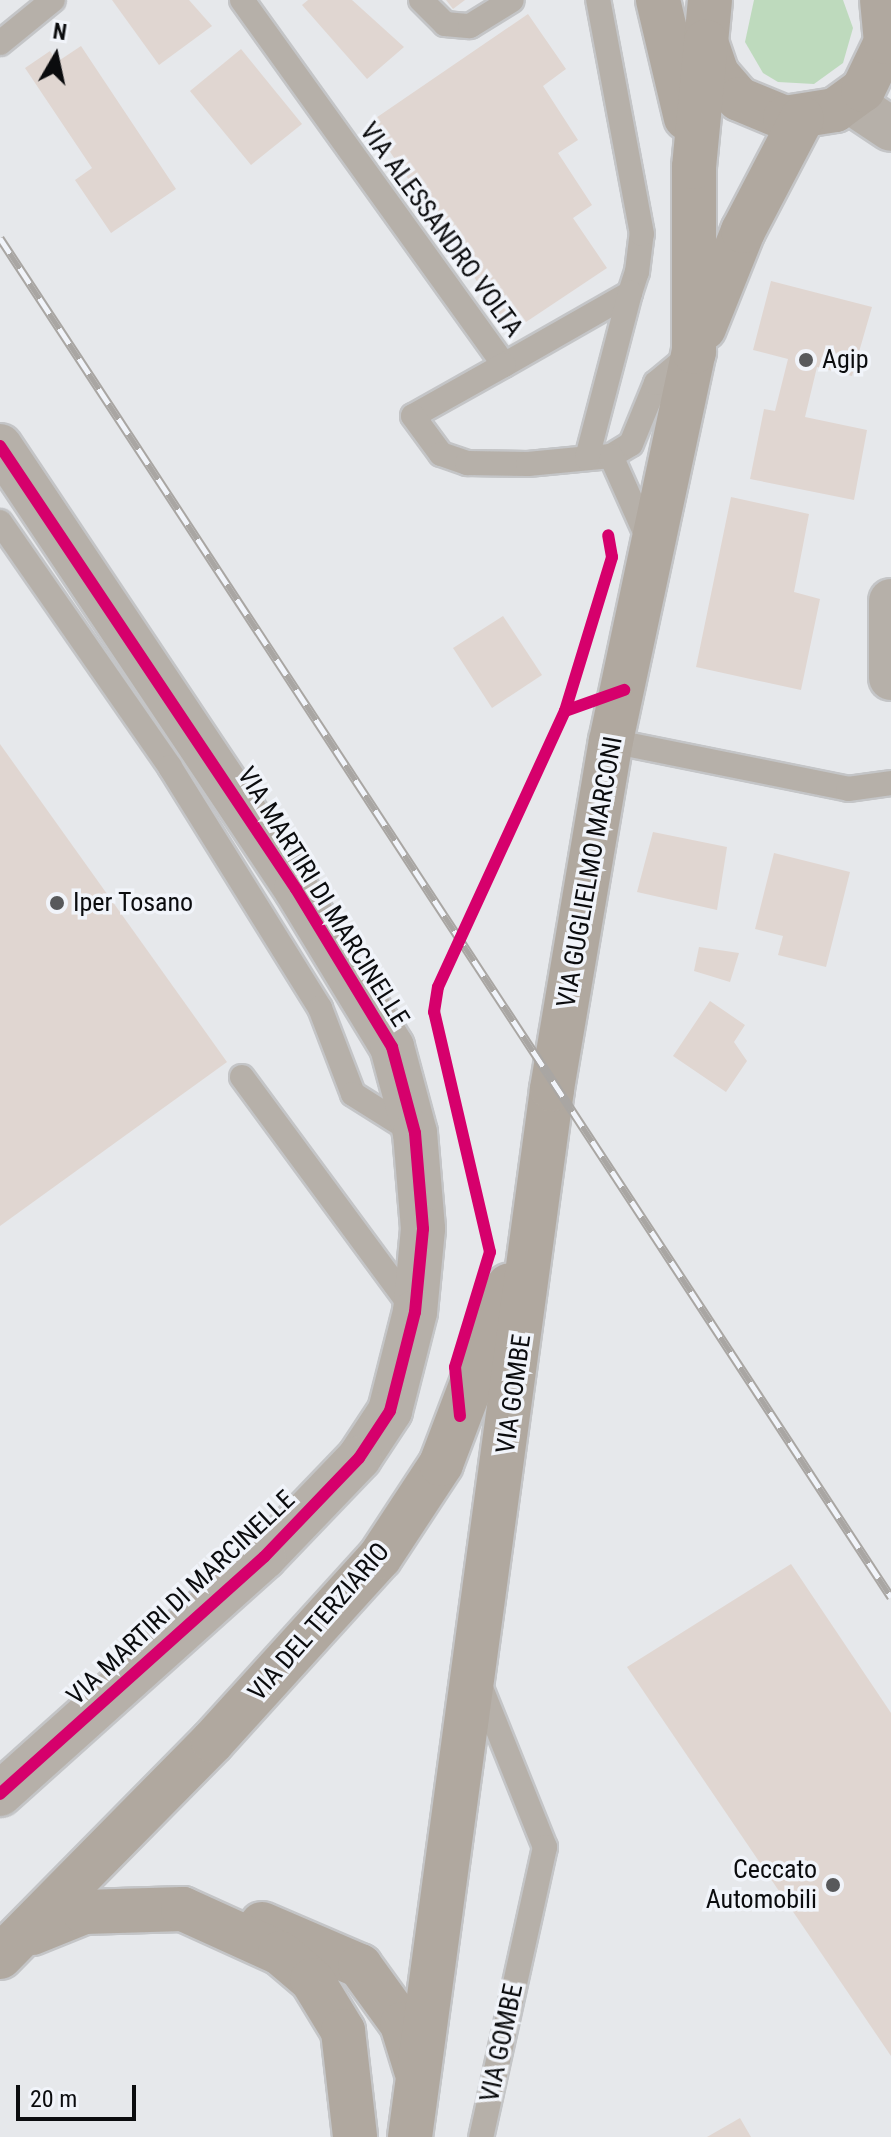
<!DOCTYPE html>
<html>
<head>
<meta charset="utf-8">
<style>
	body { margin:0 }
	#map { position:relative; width:891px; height:2137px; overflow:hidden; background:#e6e8eb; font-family:"Roboto Condensed",sans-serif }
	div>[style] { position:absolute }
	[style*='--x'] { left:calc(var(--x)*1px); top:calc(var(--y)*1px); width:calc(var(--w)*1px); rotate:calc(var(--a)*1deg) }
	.green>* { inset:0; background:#bedabd }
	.building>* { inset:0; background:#e0d6d1 }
	.roads { filter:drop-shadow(2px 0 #c4c5c7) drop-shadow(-2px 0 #c4c5c7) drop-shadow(0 2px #c4c5c7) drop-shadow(0 -2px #c4c5c7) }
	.service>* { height:24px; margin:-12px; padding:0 12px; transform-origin:12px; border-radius:12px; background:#b6b0a9 }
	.minor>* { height:44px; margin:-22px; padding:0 22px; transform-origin:22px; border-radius:22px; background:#b6b0a9 }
	.primary>* { height:44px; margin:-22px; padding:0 22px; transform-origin:22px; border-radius:22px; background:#b0a89f }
	.rail>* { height:9px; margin-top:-4.5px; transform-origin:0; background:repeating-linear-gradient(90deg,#f1f4fa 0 18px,#a9a6a3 0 36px); box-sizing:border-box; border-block:2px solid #a9a6a3 }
	.cycleway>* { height:12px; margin:-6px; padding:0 6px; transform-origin:6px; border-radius:6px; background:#d6006c }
	.dots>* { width:22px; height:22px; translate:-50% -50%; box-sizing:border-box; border:4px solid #f1f4fa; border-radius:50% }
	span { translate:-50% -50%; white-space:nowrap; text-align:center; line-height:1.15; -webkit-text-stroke:7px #f1f4fa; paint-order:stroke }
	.street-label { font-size:26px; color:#0b0c0e }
	.poi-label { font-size:26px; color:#0b0c0e }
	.left { translate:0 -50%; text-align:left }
	.right { translate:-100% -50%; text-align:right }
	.north { position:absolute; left:16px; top:16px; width:80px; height:80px; -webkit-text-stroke:6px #f1f4fa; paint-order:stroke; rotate:9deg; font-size:22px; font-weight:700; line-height:32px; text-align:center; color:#0b0c0e }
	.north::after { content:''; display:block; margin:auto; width:28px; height:36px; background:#0b0c0e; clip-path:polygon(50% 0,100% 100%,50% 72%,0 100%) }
	.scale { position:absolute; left:16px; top:2085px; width:120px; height:36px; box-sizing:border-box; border:4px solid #0b0c0e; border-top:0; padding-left:10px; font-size:24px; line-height:28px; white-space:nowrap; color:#0b0c0e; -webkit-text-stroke:6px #f1f4fa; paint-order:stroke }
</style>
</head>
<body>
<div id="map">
	<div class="green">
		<div style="clip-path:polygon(754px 0,843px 0,853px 28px,843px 63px,814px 84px,778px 82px,763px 73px,745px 42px)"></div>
	</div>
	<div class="building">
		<div style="clip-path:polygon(112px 0,189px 0,212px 26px,159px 65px)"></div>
		<div style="clip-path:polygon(308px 0,352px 0,404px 47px,367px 79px,302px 5px)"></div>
		<div style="clip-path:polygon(446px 0,465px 0,453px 9px)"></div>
		<div style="clip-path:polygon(528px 14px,566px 69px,543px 86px,578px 140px,558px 153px,592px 205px,573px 218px,607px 268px,511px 332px,370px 122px)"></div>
		<div style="clip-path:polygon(81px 46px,176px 189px,111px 233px,75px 180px,92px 168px,25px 68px,50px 51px,57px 62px)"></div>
		<div style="clip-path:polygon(241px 49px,302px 124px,251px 165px,190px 91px)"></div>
		<div style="clip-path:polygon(771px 281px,872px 307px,852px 376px,817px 367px,805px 417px,867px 430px,854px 500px,750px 479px,764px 409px,775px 411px,788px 359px,753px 350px)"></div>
		<div style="clip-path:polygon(731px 497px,809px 514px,794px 592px,820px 599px,801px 690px,696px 667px)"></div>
		<div style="clip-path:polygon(503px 616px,542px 675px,492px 708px,453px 648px)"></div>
		<div style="clip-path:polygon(0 744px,227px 1062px,0 1226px)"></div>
		<div style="clip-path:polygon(653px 832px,727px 847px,717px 910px,637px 892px)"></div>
		<div style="clip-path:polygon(774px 853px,850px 872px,826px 967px,778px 955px,783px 936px,755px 929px)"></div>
		<div style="clip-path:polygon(699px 947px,739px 953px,730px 982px,694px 971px)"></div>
		<div style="clip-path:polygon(710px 1001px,745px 1025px,734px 1042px,747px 1061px,726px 1092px,673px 1056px)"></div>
		<div style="clip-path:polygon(791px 1564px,891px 1713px,891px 2056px,627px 1667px)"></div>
		<div style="clip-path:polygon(740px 2118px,751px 2137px,707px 2137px)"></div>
	</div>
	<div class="roads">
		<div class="service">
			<div style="--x:242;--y:0;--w:449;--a:54.3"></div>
			<div style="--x:504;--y:365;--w:145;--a:-29.7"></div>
			<div style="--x:630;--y:293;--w:22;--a:-72"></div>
			<div style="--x:637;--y:272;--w:38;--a:-83"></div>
			<div style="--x:642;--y:234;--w:238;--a:-100.6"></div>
			<div style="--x:421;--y:0;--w:34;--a:45"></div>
			<div style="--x:445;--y:24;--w:25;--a:5"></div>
			<div style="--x:470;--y:26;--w:49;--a:-31.8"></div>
			<div style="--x:0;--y:43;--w:68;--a:-39.1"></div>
			<div style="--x:504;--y:365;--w:104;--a:150.7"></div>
			<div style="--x:413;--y:416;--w:47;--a:53.6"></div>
			<div style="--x:441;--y:454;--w:28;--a:19"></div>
			<div style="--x:467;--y:463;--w:61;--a:0.9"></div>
			<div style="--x:528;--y:464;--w:83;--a:-5.5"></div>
			<div style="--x:611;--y:456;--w:23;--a:-31"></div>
			<div style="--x:631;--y:444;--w:66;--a:-67.7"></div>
			<div style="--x:656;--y:383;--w:47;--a:-39.8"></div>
			<div style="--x:611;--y:456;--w:93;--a:65.9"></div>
			<div style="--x:587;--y:458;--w:171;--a:-75.4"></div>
			<div style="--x:0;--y:522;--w:298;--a:55.2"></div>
			<div style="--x:170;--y:767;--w:284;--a:58.1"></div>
			<div style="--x:320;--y:1008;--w:92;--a:69"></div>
			<div style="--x:353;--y:1094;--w:71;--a:32.3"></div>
			<div style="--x:611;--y:741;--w:242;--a:11.4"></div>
			<div style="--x:848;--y:789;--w:43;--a:-7.9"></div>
			<div style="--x:242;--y:1077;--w:290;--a:53.6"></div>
			<div style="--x:479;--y:1683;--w:177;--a:68.1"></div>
			<div style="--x:545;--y:1847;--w:297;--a:102.4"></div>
		</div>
		<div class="minor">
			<div style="--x:849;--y:101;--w:50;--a:33.7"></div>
			<div style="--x:0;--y:446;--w:533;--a:56.25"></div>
			<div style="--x:296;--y:889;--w:185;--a:58.7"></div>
			<div style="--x:392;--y:1047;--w:89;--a:75"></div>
			<div style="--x:415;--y:1133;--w:96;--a:85.2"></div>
			<div style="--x:423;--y:1229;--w:83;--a:95.5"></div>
			<div style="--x:415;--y:1312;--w:102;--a:104.2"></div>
			<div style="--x:390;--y:1411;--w:56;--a:123.4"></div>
			<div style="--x:359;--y:1458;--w:137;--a:133.8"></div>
			<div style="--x:264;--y:1557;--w:355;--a:138.1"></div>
			<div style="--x:891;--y:601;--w:77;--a:90"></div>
		</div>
		<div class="primary">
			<div style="--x:658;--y:0;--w:121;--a:76.7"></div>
			<div style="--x:710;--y:0;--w:42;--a:95.4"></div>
			<div style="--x:706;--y:42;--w:34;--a:71"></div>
			<div style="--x:717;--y:74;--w:33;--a:49"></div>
			<div style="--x:739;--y:99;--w:50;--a:22.4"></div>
			<div style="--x:785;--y:118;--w:51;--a:-9.1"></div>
			<div style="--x:835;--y:110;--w:34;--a:-36"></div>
			<div style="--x:863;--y:90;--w:53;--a:-64.4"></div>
			<div style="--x:886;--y:42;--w:42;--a:-95.4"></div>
			<div style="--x:704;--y:328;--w:105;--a:-68.1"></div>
			<div style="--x:743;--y:231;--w:127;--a:-62.4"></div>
			<div style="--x:262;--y:1924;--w:107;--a:23.2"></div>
			<div style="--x:360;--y:1966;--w:72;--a:54.1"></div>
			<div style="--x:402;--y:2024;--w:48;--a:73.1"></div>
			<div style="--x:32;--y:1933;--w:56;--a:-22"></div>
			<div style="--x:84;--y:1912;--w:99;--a:-1.7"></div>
			<div style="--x:183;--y:1909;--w:107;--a:24.4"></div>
			<div style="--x:280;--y:1953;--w:42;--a:40.2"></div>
			<div style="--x:312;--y:1980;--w:60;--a:58.7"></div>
			<div style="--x:343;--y:2031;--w:107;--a:83.5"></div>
			<div style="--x:0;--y:1957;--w:303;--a:-45.4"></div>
			<div style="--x:213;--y:1741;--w:248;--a:-47.8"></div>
			<div style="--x:380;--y:1557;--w:111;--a:-56.7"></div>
			<div style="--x:441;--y:1464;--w:191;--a:-69.2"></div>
			<div style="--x:410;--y:2137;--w:1058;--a:-82.28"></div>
			<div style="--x:552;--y:1089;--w:353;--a:-80.4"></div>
			<div style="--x:611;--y:741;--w:398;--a:-78"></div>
			<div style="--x:694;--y:352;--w:185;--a:-90"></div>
			<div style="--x:694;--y:167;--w:126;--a:-84.5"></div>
		</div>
	</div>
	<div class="rail">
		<div style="--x:0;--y:238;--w:1625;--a:56.75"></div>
	</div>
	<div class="cycleway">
		<div style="--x:0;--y:446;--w:533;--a:56.25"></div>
		<div style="--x:296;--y:889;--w:185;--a:58.7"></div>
		<div style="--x:392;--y:1047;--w:89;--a:75"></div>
		<div style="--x:415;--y:1133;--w:96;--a:85.2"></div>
		<div style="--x:423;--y:1229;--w:83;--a:95.5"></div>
		<div style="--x:415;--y:1312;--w:102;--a:104.2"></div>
		<div style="--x:390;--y:1411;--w:56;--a:123.4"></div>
		<div style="--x:359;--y:1458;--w:137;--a:133.8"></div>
		<div style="--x:264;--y:1557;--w:355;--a:138.1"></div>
		<div style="--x:565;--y:711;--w:161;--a:-73"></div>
		<div style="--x:612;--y:557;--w:22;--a:-100"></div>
		<div style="--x:460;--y:1416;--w:49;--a:-95.8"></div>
		<div style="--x:455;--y:1367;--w:120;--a:-73.1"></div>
		<div style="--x:490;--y:1252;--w:246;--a:-103.1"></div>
		<div style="--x:434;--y:1012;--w:25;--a:-81"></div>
		<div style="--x:438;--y:987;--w:304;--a:-65.3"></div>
		<div style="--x:565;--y:711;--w:63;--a:-19.6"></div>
	</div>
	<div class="dots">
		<div style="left:806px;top:360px;background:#58595b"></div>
		<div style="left:57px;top:903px;background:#58595b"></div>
		<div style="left:833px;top:1885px;background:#58595b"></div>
	</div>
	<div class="street-label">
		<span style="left:441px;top:230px;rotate:54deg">VIA ALESSANDRO VOLTA</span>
		<span style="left:590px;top:872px;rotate:-80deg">VIA GUGLIELMO MARCONI</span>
		<span style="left:323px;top:897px;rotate:58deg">VIA MARTIRI DI MARCINELLE</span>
		<span style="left:514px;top:1394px;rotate:-82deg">VIA GOMBE</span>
		<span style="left:181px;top:1598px;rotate:-43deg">VIA MARTIRI DI MARCINELLE</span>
		<span style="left:319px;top:1622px;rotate:-49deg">VIA DEL TERZIARIO</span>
		<span style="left:502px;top:2043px;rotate:-78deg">VIA GOMBE</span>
	</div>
	<div class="poi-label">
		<span class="left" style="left:822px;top:360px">Agip</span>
		<span class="left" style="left:73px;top:903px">Iper Tosano</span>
		<span class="right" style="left:817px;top:1885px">Ceccato<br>Automobili</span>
	</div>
	<div class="north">N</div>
	<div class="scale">20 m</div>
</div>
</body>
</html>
